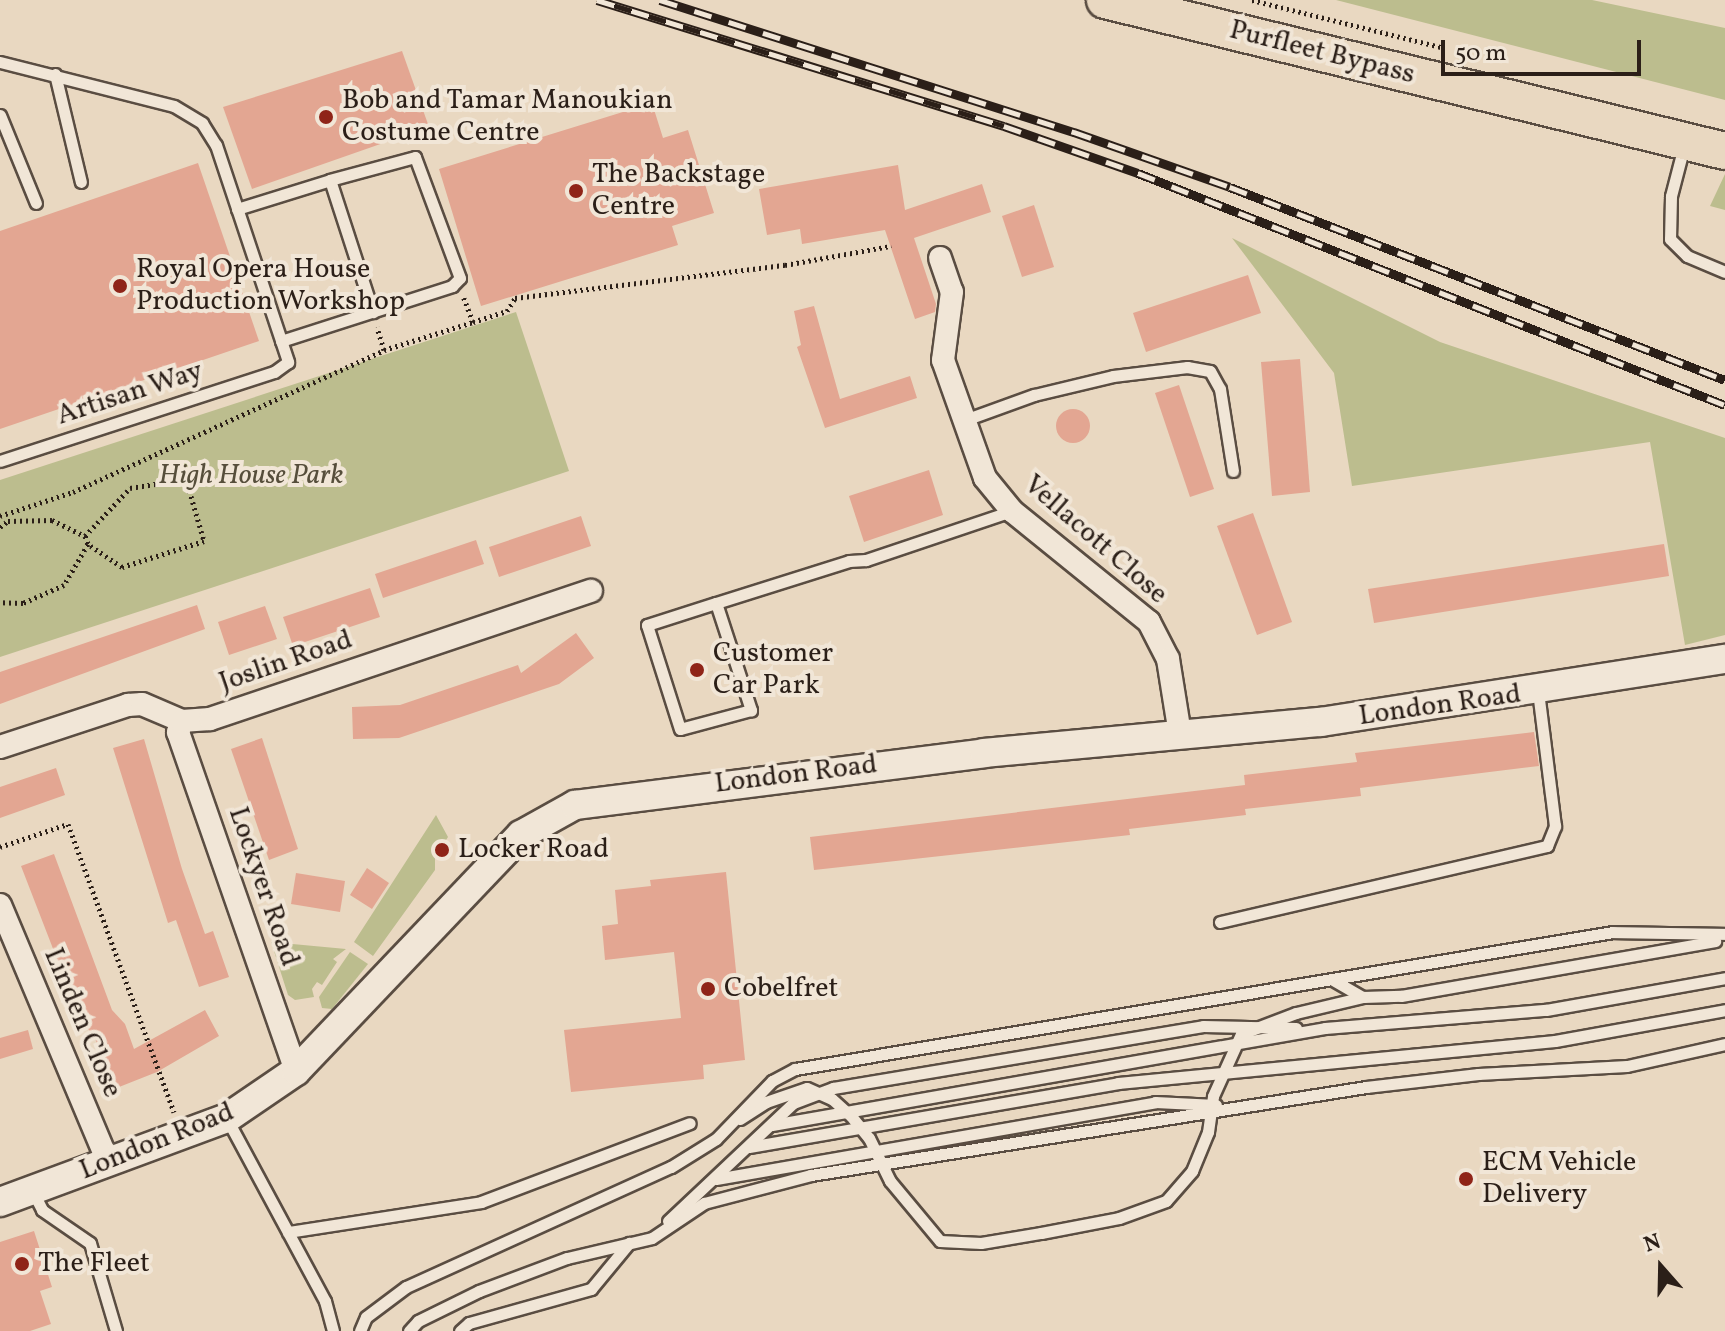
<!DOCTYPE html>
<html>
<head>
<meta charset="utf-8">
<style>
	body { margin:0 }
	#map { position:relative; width:1725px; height:1331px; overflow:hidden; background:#e9d8c1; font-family:Vollkorn,serif }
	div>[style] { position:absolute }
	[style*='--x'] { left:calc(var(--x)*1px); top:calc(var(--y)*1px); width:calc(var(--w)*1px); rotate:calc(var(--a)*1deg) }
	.green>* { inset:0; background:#bcbd8e }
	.building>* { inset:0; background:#e3a692 }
	.round { border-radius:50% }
	.path>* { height:5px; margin-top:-2.5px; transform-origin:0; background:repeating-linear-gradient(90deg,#2b1f18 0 2px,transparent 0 6px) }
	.roads { filter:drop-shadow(2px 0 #5a4d42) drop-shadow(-2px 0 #5a4d42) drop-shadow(0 2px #5a4d42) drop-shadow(0 -2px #5a4d42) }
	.service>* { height:11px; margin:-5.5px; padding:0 5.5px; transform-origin:5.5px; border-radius:5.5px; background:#f1e6d7 }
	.minor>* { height:22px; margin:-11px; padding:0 11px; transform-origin:11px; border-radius:11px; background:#f1e6d7 }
	.tertiary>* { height:28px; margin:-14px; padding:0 14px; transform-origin:14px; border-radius:14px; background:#f1e6d7 }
	.primary>* { height:36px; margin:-18px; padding:0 18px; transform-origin:18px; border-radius:18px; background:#e9d8c1 }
	.rail>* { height:9px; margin-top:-4.5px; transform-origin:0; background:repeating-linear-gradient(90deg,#f1e6d7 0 18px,#2b1f18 0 36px); box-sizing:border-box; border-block:2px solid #2b1f18 }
	.dots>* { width:22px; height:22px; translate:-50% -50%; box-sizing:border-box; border:4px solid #f1e6d7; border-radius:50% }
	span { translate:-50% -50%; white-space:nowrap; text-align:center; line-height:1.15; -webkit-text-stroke:8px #f1e6d7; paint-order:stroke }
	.street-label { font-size:28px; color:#2b1f18 }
	.poi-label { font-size:28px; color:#2b1f18 }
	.left { translate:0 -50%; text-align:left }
	.park-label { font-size:28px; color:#564e3b; font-style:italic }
	.north { position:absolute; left:1621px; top:1227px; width:80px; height:80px; -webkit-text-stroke:6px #f1e6d7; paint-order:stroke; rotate:340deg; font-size:22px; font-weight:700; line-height:32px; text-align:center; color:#2b1f18 }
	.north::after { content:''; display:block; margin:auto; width:28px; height:36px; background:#2b1f18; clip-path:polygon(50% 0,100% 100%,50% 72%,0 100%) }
	.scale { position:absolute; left:1441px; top:40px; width:200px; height:36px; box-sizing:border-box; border:4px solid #2b1f18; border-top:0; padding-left:10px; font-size:24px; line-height:28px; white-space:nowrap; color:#2b1f18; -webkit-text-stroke:6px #f1e6d7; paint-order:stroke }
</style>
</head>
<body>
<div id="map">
	<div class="green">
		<div style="clip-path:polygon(1336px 0,1592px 0,1725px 28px,1725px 100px)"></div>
		<div style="clip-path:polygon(1725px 174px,1725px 210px,1710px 206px)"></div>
		<div style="clip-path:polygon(1232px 238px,1440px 342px,1725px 438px,1725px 635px,1685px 645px,1650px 442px,1352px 486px,1334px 373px)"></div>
		<div style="clip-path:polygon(516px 312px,569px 471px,0 657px,0 480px)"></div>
		<div style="clip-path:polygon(436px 815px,448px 837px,435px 857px,435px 870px,373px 956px,354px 942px)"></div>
		<div style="clip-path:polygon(271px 942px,346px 949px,333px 959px,337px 962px,322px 985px,317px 982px,312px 989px,314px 997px,295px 1000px,288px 995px)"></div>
		<div style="clip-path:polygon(350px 952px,368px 964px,332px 1009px,322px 1008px,319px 997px)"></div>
	</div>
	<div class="building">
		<div style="clip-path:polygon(402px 51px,429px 127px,252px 189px,223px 107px)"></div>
		<div style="clip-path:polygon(652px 103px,663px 138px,688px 130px,714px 213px,672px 226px,678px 245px,481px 306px,439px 169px)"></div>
		<div style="clip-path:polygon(198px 163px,259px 341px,0 429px,0 231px)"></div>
		<div style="clip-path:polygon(898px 165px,905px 210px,982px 184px,991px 212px,914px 238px,936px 304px,935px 312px,915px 319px,885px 230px,802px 244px,800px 229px,767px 235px,759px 189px)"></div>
		<div style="clip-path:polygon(1034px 205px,1054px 267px,1022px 277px,1002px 216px)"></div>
		<div style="clip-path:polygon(1248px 275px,1261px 313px,1146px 352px,1133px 313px)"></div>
		<div style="clip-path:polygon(814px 306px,840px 399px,910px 376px,917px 398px,825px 428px,797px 347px,801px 345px,794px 311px)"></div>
		<div style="clip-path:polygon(1300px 359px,1310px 492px,1272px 496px,1261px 362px)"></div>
		<div style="clip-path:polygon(1179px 385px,1214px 489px,1190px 497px,1155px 393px)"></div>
		<div class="round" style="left:1056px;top:409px;width:34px;height:34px"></div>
		<div style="clip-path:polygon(929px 470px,943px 515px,864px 542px,849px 496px)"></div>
		<div style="clip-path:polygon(1253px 513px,1292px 622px,1257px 635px,1217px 526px)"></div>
		<div style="clip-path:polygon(581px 516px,591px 546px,499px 577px,489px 547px)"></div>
		<div style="clip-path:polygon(476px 540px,484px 564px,383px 598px,375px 574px)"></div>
		<div style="clip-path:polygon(1664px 544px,1669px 576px,1374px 623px,1368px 589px)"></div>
		<div style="clip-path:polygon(370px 588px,380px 617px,293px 646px,283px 617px)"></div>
		<div style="clip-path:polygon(197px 605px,205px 629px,0 704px,0 672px)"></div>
		<div style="clip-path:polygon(265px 606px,277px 639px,229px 655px,218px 622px)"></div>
		<div style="clip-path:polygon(576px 633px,594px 658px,559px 684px,399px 738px,353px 739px,352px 707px,400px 705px,518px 665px,521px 673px)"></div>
		<div style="clip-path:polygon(1534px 732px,1539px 766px,1360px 788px,1361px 796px,1245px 809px,1246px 815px,1129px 829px,1130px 835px,814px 870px,810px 837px,1245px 785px,1244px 775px,1357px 762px,1355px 753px)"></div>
		<div style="clip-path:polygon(262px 738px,298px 849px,269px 860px,231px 749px)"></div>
		<div style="clip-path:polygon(144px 739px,182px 869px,205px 934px,213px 931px,229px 977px,199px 987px,176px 920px,168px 923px,113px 748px)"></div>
		<div style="clip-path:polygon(56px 768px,65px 795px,0 818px,0 787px)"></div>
		<div style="clip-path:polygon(54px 854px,112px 1010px,125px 1024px,134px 1049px,205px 1010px,219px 1036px,157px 1072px,114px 1089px,94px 1036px,81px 1021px,21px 866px)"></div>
		<div style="clip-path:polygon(367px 868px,389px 883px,372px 909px,350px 895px)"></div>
		<div style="clip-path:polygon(726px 872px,745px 1060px,703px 1065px,704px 1079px,571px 1092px,564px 1030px,681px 1018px,674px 952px,605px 960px,602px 926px,618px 924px,615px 890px,651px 886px,650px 880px)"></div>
		<div style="clip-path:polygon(296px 873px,345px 881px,340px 912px,291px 904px)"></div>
		<div style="clip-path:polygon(28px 1030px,33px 1049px,0 1059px,0 1038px)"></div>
		<div style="clip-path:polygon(34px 1231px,52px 1287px,40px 1291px,51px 1324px,30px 1331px,0 1331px,0 1242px)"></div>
	</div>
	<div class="path">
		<div style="--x:1252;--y:0;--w:195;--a:14"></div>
		<div style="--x:473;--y:322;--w:36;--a:-18"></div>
		<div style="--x:507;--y:311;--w:15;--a:-58"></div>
		<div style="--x:515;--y:298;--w:272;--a:-7"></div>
		<div style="--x:785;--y:265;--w:108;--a:-10.2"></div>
		<div style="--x:384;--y:350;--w:93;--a:-17.5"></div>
		<div style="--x:473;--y:322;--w:26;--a:-111"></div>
		<div style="--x:0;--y:516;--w:77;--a:-18.2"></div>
		<div style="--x:73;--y:492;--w:342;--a:-24.5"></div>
		<div style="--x:384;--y:350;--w:24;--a:-107"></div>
		<div style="--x:0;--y:527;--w:10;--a:-37"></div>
		<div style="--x:8;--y:521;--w:44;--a:-1.3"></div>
		<div style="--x:52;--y:520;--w:37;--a:26"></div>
		<div style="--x:85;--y:536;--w:9;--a:69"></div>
		<div style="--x:88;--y:544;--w:48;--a:120.3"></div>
		<div style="--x:64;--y:585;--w:45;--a:156.3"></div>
		<div style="--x:23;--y:603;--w:23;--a:-178"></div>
		<div style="--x:85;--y:536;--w:66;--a:-46.8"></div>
		<div style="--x:130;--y:488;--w:57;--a:-9.1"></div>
		<div style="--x:186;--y:479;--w:65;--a:73.8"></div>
		<div style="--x:204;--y:541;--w:86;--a:162.4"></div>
		<div style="--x:122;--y:567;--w:41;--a:-145.9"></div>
		<div style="--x:0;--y:847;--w:72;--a:-18.7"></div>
		<div style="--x:68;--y:824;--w:307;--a:69.8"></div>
	</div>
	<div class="roads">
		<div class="service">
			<div style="--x:0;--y:62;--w:179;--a:14.2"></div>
			<div style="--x:174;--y:106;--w:33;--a:31"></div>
			<div style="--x:202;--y:123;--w:26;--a:58"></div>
			<div style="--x:216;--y:145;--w:229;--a:71.6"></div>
			<div style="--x:288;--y:362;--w:17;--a:144"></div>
			<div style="--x:274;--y:372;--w:288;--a:162"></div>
			<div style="--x:55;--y:74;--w:111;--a:76.5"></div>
			<div style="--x:0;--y:115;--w:95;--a:67.8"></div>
			<div style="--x:1684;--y:146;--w:52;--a:104.6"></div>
			<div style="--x:1671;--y:196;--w:43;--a:91.3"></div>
			<div style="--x:1670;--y:239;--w:24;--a:45"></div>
			<div style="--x:1687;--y:256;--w:41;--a:22.8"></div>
			<div style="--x:237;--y:209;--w:97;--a:-17.3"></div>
			<div style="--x:330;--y:180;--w:139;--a:72"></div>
			<div style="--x:281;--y:341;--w:180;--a:-17.8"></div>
			<div style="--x:452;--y:286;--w:11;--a:-45"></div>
			<div style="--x:460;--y:278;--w:129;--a:-110.4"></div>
			<div style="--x:415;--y:157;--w:88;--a:164.9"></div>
			<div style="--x:962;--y:421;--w:77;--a:-19.9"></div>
			<div style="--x:1034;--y:395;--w:81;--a:-13.5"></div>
			<div style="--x:1113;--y:376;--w:75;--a:-6.9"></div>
			<div style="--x:1187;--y:367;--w:23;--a:10"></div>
			<div style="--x:1210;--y:371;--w:21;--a:61"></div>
			<div style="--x:1220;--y:389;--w:83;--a:81"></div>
			<div style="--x:716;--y:603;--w:113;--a:71.9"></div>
			<div style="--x:751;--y:710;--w:73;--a:165"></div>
			<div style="--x:680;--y:729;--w:109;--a:-107.6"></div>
			<div style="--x:647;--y:625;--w:72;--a:-17.7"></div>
			<div style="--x:716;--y:603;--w:139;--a:-17.5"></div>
			<div style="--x:849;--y:561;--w:17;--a:-3"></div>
			<div style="--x:866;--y:560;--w:154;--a:-18.6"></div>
			<div style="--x:1220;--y:922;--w:336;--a:-13.1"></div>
			<div style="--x:1547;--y:846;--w:22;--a:-68"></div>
			<div style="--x:1555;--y:826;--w:135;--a:-97.2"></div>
			<div style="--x:1333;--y:980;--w:34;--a:30"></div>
			<div style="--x:1363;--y:997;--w:38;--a:-2"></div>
			<div style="--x:1401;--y:996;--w:319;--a:-9.9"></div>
			<div style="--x:227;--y:1119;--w:207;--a:61.7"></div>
			<div style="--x:325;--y:1301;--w:31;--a:75"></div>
			<div style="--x:740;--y:1119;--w:31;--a:-33"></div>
			<div style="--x:766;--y:1102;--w:43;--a:-18.9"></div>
			<div style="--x:807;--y:1088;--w:27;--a:24"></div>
			<div style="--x:832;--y:1099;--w:25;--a:42"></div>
			<div style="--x:851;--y:1116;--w:28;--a:51"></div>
			<div style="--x:869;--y:1138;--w:48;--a:64"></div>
			<div style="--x:890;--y:1181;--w:78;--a:50.2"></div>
			<div style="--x:940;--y:1241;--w:41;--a:2.8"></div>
			<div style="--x:981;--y:1243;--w:61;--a:-9.5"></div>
			<div style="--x:1041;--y:1233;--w:79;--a:-10.9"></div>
			<div style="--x:1119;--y:1218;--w:50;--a:-19.9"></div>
			<div style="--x:1166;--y:1201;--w:40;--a:-49"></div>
			<div style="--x:1192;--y:1171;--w:42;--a:-67.7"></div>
			<div style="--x:1208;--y:1132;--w:36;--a:-82"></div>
			<div style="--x:1213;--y:1096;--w:68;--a:-65.7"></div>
			<div style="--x:1241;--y:1034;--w:59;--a:-20.9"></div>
			<div style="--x:1296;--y:1013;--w:69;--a:-13.4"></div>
			<div style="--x:772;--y:1125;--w:561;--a:-9.95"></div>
			<div style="--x:1325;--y:1028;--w:222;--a:-4.7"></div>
			<div style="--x:1546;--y:1010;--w:182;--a:-10.1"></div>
			<div style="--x:749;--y:1147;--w:375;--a:-9.8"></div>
			<div style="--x:1118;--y:1083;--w:439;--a:-5.5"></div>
			<div style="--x:1555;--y:1041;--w:173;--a:-10.3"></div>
			<div style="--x:716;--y:1179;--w:446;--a:-9.9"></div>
			<div style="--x:1155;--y:1102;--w:61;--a:2.8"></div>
			<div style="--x:33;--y:1192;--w:20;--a:63"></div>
			<div style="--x:42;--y:1210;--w:58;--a:34.5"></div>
			<div style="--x:90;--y:1243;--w:92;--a:73.5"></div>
			<div style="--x:668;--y:1221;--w:172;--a:-43.3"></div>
			<div style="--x:793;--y:1103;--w:43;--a:-20.6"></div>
			<div style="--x:833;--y:1088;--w:375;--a:-9.5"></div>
			<div style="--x:1203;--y:1026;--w:93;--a:1.2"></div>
			<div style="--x:288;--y:1232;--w:195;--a:-8.8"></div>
			<div style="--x:481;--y:1202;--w:223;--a:-20.7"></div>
			<div style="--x:360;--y:1331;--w:15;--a:-67"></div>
			<div style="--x:366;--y:1317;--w:50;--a:-36.9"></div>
			<div style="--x:406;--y:1287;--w:291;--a:-24.4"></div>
			<div style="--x:671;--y:1167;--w:53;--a:-31.9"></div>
			<div style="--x:716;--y:1139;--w:81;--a:-46"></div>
			<div style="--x:772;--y:1081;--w:26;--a:-28"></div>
			<div style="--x:795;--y:1069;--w:829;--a:-9.51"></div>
			<div style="--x:1613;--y:932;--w:112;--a:1"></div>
			<div style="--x:409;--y:1331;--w:13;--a:-48"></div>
			<div style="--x:418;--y:1321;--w:68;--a:-26.2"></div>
			<div style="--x:479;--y:1291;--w:94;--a:-20.6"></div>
			<div style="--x:567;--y:1258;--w:87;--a:-13.2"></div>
			<div style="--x:652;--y:1238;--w:63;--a:-33.9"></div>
			<div style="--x:704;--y:1203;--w:111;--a:-14.7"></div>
			<div style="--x:811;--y:1175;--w:562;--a:-9.01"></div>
			<div style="--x:1366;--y:1087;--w:113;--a:-6.6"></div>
			<div style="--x:1478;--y:1074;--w:149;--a:-3.1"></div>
			<div style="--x:1627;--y:1066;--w:100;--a:-12.7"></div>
			<div style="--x:460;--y:1331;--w:12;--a:-42"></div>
			<div style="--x:469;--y:1323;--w:127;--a:-15.6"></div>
			<div style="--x:591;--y:1289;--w:60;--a:-50.4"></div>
		</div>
		<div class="minor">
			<div style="--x:940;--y:258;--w:36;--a:71"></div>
			<div style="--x:952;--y:292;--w:69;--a:97.5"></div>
			<div style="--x:943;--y:360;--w:125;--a:70.4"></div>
			<div style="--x:985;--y:478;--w:43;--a:50.7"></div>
			<div style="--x:1012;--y:511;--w:176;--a:39"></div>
			<div style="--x:1149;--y:622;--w:42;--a:62.8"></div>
			<div style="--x:1168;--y:659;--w:76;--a:80.9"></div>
			<div style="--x:182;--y:721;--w:12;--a:110"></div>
			<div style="--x:178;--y:732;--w:359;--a:70.8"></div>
			<div style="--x:0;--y:747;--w:135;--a:-18.2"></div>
			<div style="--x:128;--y:705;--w:14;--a:-4"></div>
			<div style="--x:142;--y:704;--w:43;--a:23"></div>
			<div style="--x:182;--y:721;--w:28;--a:-4"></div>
			<div style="--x:210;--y:719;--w:402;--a:-18.6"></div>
			<div style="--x:0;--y:905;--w:281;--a:67.2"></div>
		</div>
		<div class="tertiary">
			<div style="--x:0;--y:1202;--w:242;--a:-20.3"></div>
			<div style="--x:227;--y:1118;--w:83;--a:-34.3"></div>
			<div style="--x:296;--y:1071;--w:326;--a:-46.4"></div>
			<div style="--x:521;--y:835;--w:62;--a:-29.1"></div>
			<div style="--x:575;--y:805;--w:412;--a:-7.2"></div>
			<div style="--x:984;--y:753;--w:338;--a:-5.3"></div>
			<div style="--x:1321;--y:722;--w:409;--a:-8.9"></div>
		</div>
		<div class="primary">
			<div style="--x:1105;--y:0;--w:638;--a:13.69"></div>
		</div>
	</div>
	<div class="rail">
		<div style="--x:597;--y:0;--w:426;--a:17.2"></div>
		<div style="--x:1004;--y:126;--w:142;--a:19.3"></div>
		<div style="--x:1138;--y:173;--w:631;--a:21.57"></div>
		<div style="--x:660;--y:0;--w:435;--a:17.7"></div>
		<div style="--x:1074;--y:132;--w:165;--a:19.4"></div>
		<div style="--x:1230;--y:187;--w:531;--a:21.3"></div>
	</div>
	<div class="dots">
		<div style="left:326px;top:117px;background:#8f2418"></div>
		<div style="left:576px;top:191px;background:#8f2418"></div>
		<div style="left:120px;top:286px;background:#8f2418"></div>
		<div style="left:697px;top:670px;background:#8f2418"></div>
		<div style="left:442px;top:850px;background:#8f2418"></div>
		<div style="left:708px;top:989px;background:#8f2418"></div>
		<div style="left:1466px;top:1179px;background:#8f2418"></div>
		<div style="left:22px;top:1264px;background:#8f2418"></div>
	</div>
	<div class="street-label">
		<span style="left:1322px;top:53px;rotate:14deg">Purfleet Bypass</span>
		<span style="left:130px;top:394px;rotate:-18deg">Artisan Way</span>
		<span style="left:1095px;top:540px;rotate:41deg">Vellacott Close</span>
		<span style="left:286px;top:662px;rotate:-19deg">Joslin Road</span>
		<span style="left:1440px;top:706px;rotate:-8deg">London Road</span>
		<span style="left:796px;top:775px;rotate:-7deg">London Road</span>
		<span style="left:263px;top:887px;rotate:71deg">Lockyer Road</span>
		<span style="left:82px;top:1023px;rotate:67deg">Linden Close</span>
		<span style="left:157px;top:1142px;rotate:-22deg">London Road</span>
	</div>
	<div class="poi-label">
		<span class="left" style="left:342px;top:117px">Bob and Tamar Manoukian<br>Costume Centre</span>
		<span class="left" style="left:592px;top:191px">The Backstage<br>Centre</span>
		<span class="left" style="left:136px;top:286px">Royal Opera House<br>Production Workshop</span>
		<span class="left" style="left:713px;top:670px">Customer<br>Car Park</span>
		<span class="left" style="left:458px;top:850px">Locker Road</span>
		<span class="left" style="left:724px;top:989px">Cobelfret</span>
		<span class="left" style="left:1482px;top:1179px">ECM Vehicle<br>Delivery</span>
		<span class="left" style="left:38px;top:1264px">The Fleet</span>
	</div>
	<div class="park-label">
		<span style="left:251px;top:476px">High House Park</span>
	</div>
	<div class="north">N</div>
	<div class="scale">50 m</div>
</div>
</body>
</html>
